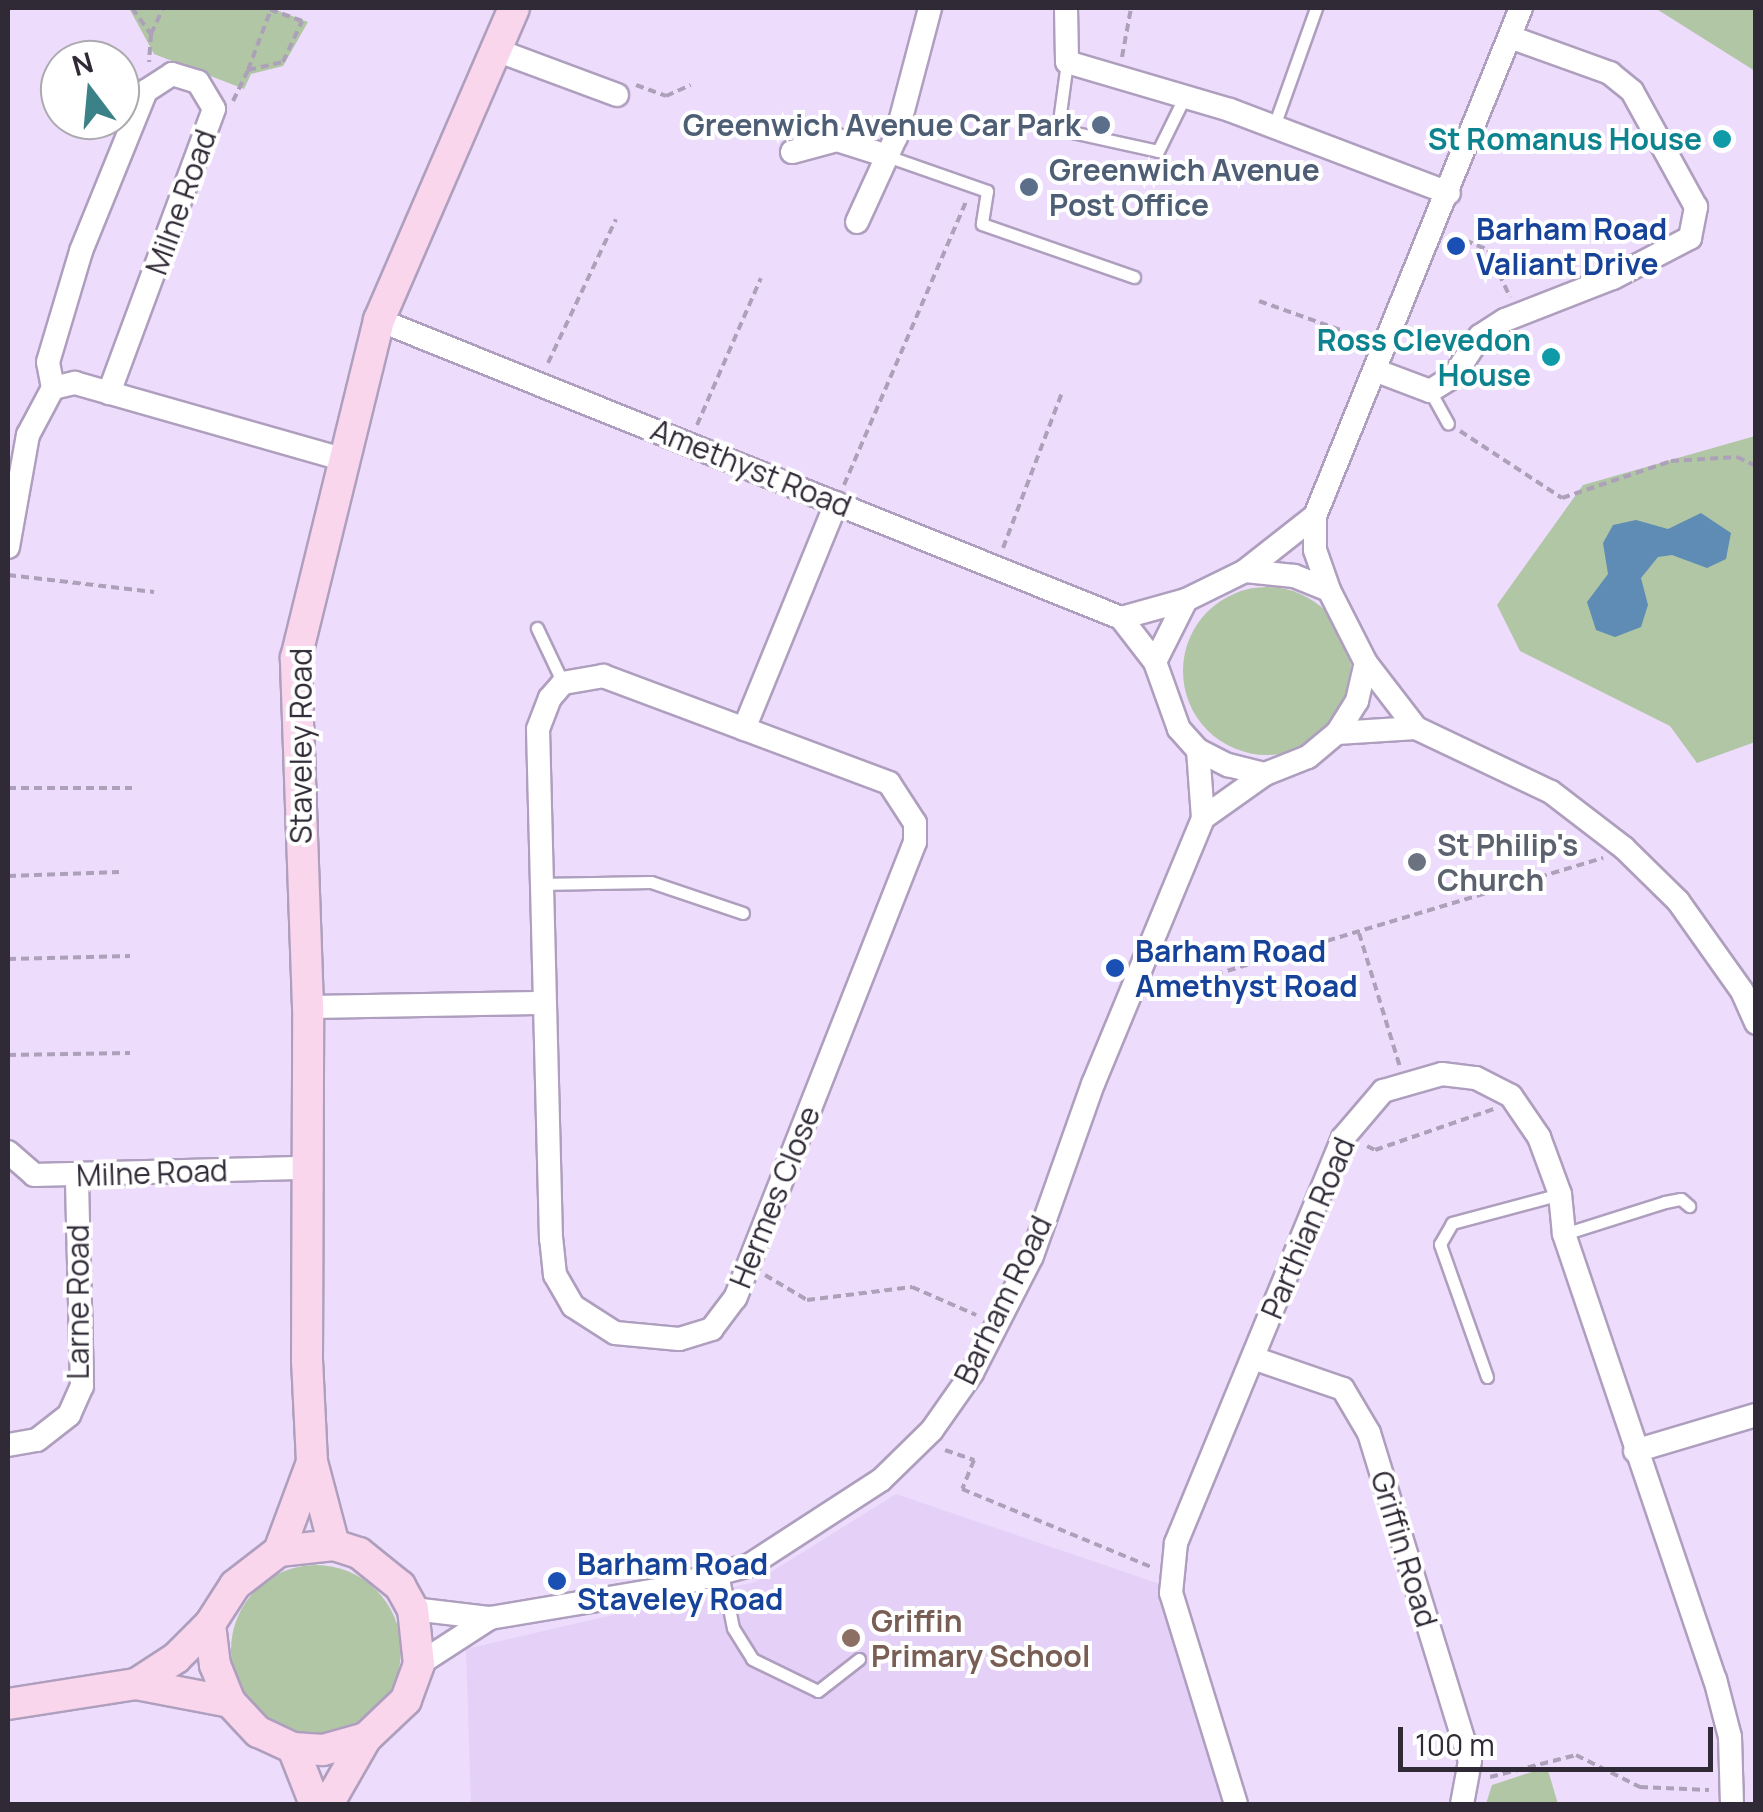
<!DOCTYPE html>
<html>
<head>
<meta charset="utf-8">
<style>
	body { margin:0 }
	#map { position:relative; width:1763px; height:1812px; overflow:hidden; background:#eddcfc; font-family:Manrope,sans-serif }
	div>[style] { position:absolute }
	[style*='--x'] { left:calc(var(--x)*1px); top:calc(var(--y)*1px); width:calc(var(--w)*1px); rotate:calc(var(--a)*1deg) }
	.built>* { inset:0; background:#e5d1f8 }
	.green>* { inset:0; background:#b0c6a4 }
	.round { border-radius:50% }
	.water>* { inset:0; background:#5f8cb5 }
	.path>* { height:4px; margin-top:-2px; transform-origin:0; background:repeating-linear-gradient(90deg,#ada0b9 0 8px,transparent 0 13px) }
	.roads { filter:drop-shadow(2px 0 #af9fbe) drop-shadow(-2px 0 #af9fbe) drop-shadow(0 2px #af9fbe) drop-shadow(0 -2px #af9fbe) }
	.lane>* { height:11px; margin:-5.5px; padding:0 5.5px; transform-origin:5.5px; border-radius:5.5px; background:#fff }
	.street>* { height:22px; margin:-11px; padding:0 11px; transform-origin:11px; border-radius:11px; background:#fff }
	.secondary>* { height:30px; margin:-15px; padding:0 15px; transform-origin:15px; border-radius:15px; background:#fad6ec }
	.dots>* { width:28px; height:28px; translate:-50% -50%; box-sizing:border-box; border:5px solid #fff; border-radius:50% }
	span { translate:-50% -50%; white-space:nowrap; text-align:center; line-height:1.15; -webkit-text-stroke:8px #fff; paint-order:stroke }
	.service-label { font-size:30px; color:#4e5e75; font-weight:700 }
	.right { translate:-100% -50%; text-align:right }
	.left { translate:0 -50%; text-align:left }
	.culture-label { font-size:30px; color:#0d838f; font-weight:700 }
	.street-label { font-size:30px; color:#302936 }
	.transit-label { font-size:30px; color:#164399; font-weight:700 }
	.worship-label { font-size:30px; color:#5b616d; font-weight:700 }
	.education-label { font-size:30px; color:#785e54; font-weight:700 }
	.frame { position:absolute; inset:0; border:10px solid #302936; pointer-events:none }
	.north { position:absolute; left:40px; top:40px; width:100px; height:100px; box-sizing:border-box; background:#fff; border:2px solid #aca9af; border-radius:50%; rotate:344deg; font-size:28px; font-weight:700; line-height:40px; text-align:center; color:#302936 }
	.north::after { content:''; display:block; margin:auto; width:35px; height:45px; background:#3a8288; clip-path:polygon(50% 0,100% 100%,50% 72%,0 100%) }
	.scale { position:absolute; left:1398px; top:1727px; width:315px; height:45px; box-sizing:border-box; border:5px solid #302936; border-top:0; padding-left:12px; font-size:30px; line-height:35px; white-space:nowrap; color:#302936; -webkit-text-stroke:8px #fff; paint-order:stroke }
</style>
</head>
<body>
<div id="map">
	<div class="built">
		<div style="clip-path:polygon(896px 1494px,1169px 1587px,1229px 1804px,471px 1804px,466px 1649px,755px 1582px)"></div>
	</div>
	<div class="green">
		<div style="clip-path:polygon(129px 8px,271px 8px,308px 22px,283px 66px,251px 74px,244px 89px,154px 54px)"></div>
		<div style="clip-path:polygon(1655px 8px,1755px 8px,1755px 71px)"></div>
		<div style="clip-path:polygon(1755px 436px,1755px 742px,1697px 763px,1670px 726px,1520px 651px,1497px 605px,1583px 485px)"></div>
		<div class="round" style="left:1183px;top:587px;width:168px;height:168px"></div>
		<div class="round" style="left:231px;top:1565px;width:170px;height:170px"></div>
		<div style="clip-path:polygon(1547px 1767px,1558px 1804px,1486px 1804px,1492px 1785px)"></div>
	</div>
	<div class="water">
		<div style="clip-path:polygon(1701px 513px,1731px 533px,1726px 559px,1707px 568px,1672px 555px,1658px 557px,1641px 578px,1648px 605px,1641px 627px,1615px 637px,1596px 630px,1587px 602px,1608px 574px,1603px 543px,1613px 525px,1636px 520px,1668px 529px)"></div>
	</div>
	<div class="path">
		<div style="--x:132;--y:8;--w:32;--a:54"></div>
		<div style="--x:151;--y:34;--w:28;--a:94"></div>
		<div style="--x:151;--y:34;--w:29;--a:-65"></div>
		<div style="--x:1122;--y:57;--w:50;--a:-79.6"></div>
		<div style="--x:248;--y:70;--w:65;--a:-69.3"></div>
		<div style="--x:636;--y:85;--w:32;--a:20"></div>
		<div style="--x:666;--y:96;--w:27;--a:-24"></div>
		<div style="--x:233;--y:101;--w:34;--a:-64"></div>
		<div style="--x:248;--y:70;--w:36;--a:-13"></div>
		<div style="--x:283;--y:62;--w:45;--a:-65.1"></div>
		<div style="--x:302;--y:21;--w:38;--a:-160"></div>
		<div style="--x:1453;--y:235;--w:38;--a:23"></div>
		<div style="--x:1488;--y:250;--w:52;--a:64.9"></div>
		<div style="--x:1259;--y:301;--w:110;--a:19.6"></div>
		<div style="--x:548;--y:363;--w:159;--a:-64.7"></div>
		<div style="--x:697;--y:425;--w:160;--a:-66.5"></div>
		<div style="--x:1460;--y:431;--w:122;--a:33.3"></div>
		<div style="--x:1562;--y:498;--w:115;--a:-18.7"></div>
		<div style="--x:1671;--y:461;--w:66;--a:-3.5"></div>
		<div style="--x:1737;--y:457;--w:21;--a:25"></div>
		<div style="--x:844;--y:485;--w:310;--a:-66.7"></div>
		<div style="--x:1003;--y:548;--w:166;--a:-69.2"></div>
		<div style="--x:8;--y:575;--w:147;--a:6.6"></div>
		<div style="--x:8;--y:788;--w:124;--a:0"></div>
		<div style="--x:8;--y:876;--w:111;--a:-2.1"></div>
		<div style="--x:1359;--y:933;--w:140;--a:73"></div>
		<div style="--x:8;--y:959;--w:122;--a:-1.4"></div>
		<div style="--x:1153;--y:993;--w:470;--a:-16.7"></div>
		<div style="--x:8;--y:1055;--w:122;--a:-0.9"></div>
		<div style="--x:1367;--y:1146;--w:9;--a:27"></div>
		<div style="--x:1375;--y:1150;--w:126;--a:-19"></div>
		<div style="--x:765;--y:1275;--w:49;--a:30.8"></div>
		<div style="--x:807;--y:1300;--w:106;--a:-7.1"></div>
		<div style="--x:912;--y:1287;--w:70;--a:23.6"></div>
		<div style="--x:945;--y:1450;--w:31;--a:19"></div>
		<div style="--x:974;--y:1460;--w:31;--a:112"></div>
		<div style="--x:962;--y:1489;--w:204;--a:22.4"></div>
		<div style="--x:1490;--y:1777;--w:89;--a:-14.3"></div>
		<div style="--x:1576;--y:1755;--w:72;--a:26.6"></div>
		<div style="--x:1640;--y:1787;--w:69;--a:2.5"></div>
	</div>
	<div class="roads">
		<div class="lane">
			<div style="--x:1067;--y:62;--w:68;--a:97.7"></div>
			<div style="--x:1058;--y:129;--w:102;--a:12.4"></div>
			<div style="--x:1158;--y:151;--w:61;--a:-63.9"></div>
			<div style="--x:1274;--y:126;--w:125;--a:-70.4"></div>
			<div style="--x:887;--y:156;--w:106;--a:19.3"></div>
			<div style="--x:987;--y:191;--w:33;--a:99"></div>
			<div style="--x:982;--y:224;--w:161;--a:19.2"></div>
			<div style="--x:1430;--y:391;--w:37;--a:61"></div>
			<div style="--x:537;--y:628;--w:61;--a:64.7"></div>
			<div style="--x:539;--y:884;--w:112;--a:-1"></div>
			<div style="--x:651;--y:882;--w:97;--a:18.6"></div>
			<div style="--x:1564;--y:1234;--w:106;--a:-17.6"></div>
			<div style="--x:1665;--y:1202;--w:16;--a:-11"></div>
			<div style="--x:1681;--y:1199;--w:11;--a:41"></div>
			<div style="--x:1487;--y:1377;--w:141;--a:-109.5"></div>
			<div style="--x:1440;--y:1244;--w:24;--a:-60"></div>
			<div style="--x:1452;--y:1223;--w:112;--a:-15"></div>
			<div style="--x:722;--y:1573;--w:56;--a:78.7"></div>
			<div style="--x:733;--y:1628;--w:36;--a:58"></div>
			<div style="--x:752;--y:1659;--w:73;--a:25.9"></div>
			<div style="--x:818;--y:1691;--w:52;--a:-38"></div>
		</div>
		<div class="street">
			<div style="--x:1066;--y:8;--w:54;--a:88.9"></div>
			<div style="--x:1067;--y:62;--w:170;--a:16.4"></div>
			<div style="--x:1230;--y:110;--w:234;--a:20.8"></div>
			<div style="--x:496;--y:50;--w:129;--a:20.4"></div>
			<div style="--x:792;--y:152;--w:47;--a:-14.9"></div>
			<div style="--x:837;--y:140;--w:52;--a:17.7"></div>
			<div style="--x:857;--y:222;--w:94;--a:-65.4"></div>
			<div style="--x:896;--y:137;--w:133;--a:-75.2"></div>
			<div style="--x:379;--y:320;--w:800;--a:21.88"></div>
			<div style="--x:1121;--y:618;--w:56;--a:52.3"></div>
			<div style="--x:1155;--y:662;--w:71;--a:70.3"></div>
			<div style="--x:1179;--y:729;--w:28;--a:48"></div>
			<div style="--x:1198;--y:750;--w:34;--a:27"></div>
			<div style="--x:1228;--y:765;--w:38;--a:14"></div>
			<div style="--x:1265;--y:774;--w:46;--a:-21.6"></div>
			<div style="--x:1308;--y:757;--w:38;--a:-40"></div>
			<div style="--x:1337;--y:733;--w:38;--a:-58"></div>
			<div style="--x:1357;--y:701;--w:39;--a:-77"></div>
			<div style="--x:1366;--y:663;--w:82;--a:-116.9"></div>
			<div style="--x:1329;--y:590;--w:38;--a:-158"></div>
			<div style="--x:1294;--y:576;--w:49;--a:-174.2"></div>
			<div style="--x:1245;--y:571;--w:66;--a:153.8"></div>
			<div style="--x:1186;--y:600;--w:69;--a:116.6"></div>
			<div style="--x:1377;--y:371;--w:57;--a:20.7"></div>
			<div style="--x:1430;--y:391;--w:28;--a:-32"></div>
			<div style="--x:1454;--y:376;--w:48;--a:-57"></div>
			<div style="--x:1480;--y:336;--w:30;--a:-33"></div>
			<div style="--x:1505;--y:320;--w:116;--a:-21.3"></div>
			<div style="--x:1613;--y:278;--w:87;--a:-27.5"></div>
			<div style="--x:1690;--y:238;--w:32;--a:-79"></div>
			<div style="--x:1696;--y:207;--w:132;--a:-118.9"></div>
			<div style="--x:1632;--y:91;--w:28;--a:-141"></div>
			<div style="--x:1610;--y:73;--w:106;--a:-160.2"></div>
			<div style="--x:53;--y:388;--w:26;--a:-101"></div>
			<div style="--x:48;--y:362;--w:116;--a:-73.4"></div>
			<div style="--x:81;--y:251;--w:173;--a:-67.9"></div>
			<div style="--x:146;--y:91;--w:31;--a:-33"></div>
			<div style="--x:172;--y:74;--w:27;--a:17"></div>
			<div style="--x:198;--y:82;--w:31;--a:59"></div>
			<div style="--x:214;--y:109;--w:303;--a:110.3"></div>
			<div style="--x:8;--y:547;--w:114;--a:-79.9"></div>
			<div style="--x:28;--y:435;--w:53;--a:-62"></div>
			<div style="--x:53;--y:388;--w:23;--a:-13"></div>
			<div style="--x:75;--y:383;--w:278;--a:15.9"></div>
			<div style="--x:1245;--y:571;--w:89;--a:-38.2"></div>
			<div style="--x:1329;--y:590;--w:42;--a:-109.3"></div>
			<div style="--x:1315;--y:550;--w:34;--a:-90"></div>
			<div style="--x:1315;--y:516;--w:548;--a:-67.93"></div>
			<div style="--x:1121;--y:618;--w:67;--a:-15.5"></div>
			<div style="--x:1366;--y:663;--w:82;--a:52.4"></div>
			<div style="--x:1416;--y:728;--w:149;--a:25.4"></div>
			<div style="--x:1551;--y:792;--w:92;--a:37.5"></div>
			<div style="--x:1624;--y:848;--w:76;--a:44.5"></div>
			<div style="--x:1678;--y:901;--w:110;--a:54.6"></div>
			<div style="--x:1742;--y:991;--w:35;--a:66"></div>
			<div style="--x:603;--y:676;--w:305;--a:20.5"></div>
			<div style="--x:889;--y:783;--w:48;--a:57"></div>
			<div style="--x:915;--y:823;--w:19;--a:90"></div>
			<div style="--x:915;--y:842;--w:490;--a:111.5"></div>
			<div style="--x:735;--y:1298;--w:39;--a:127"></div>
			<div style="--x:712;--y:1329;--w:34;--a:163"></div>
			<div style="--x:679;--y:1339;--w:64;--a:-174.6"></div>
			<div style="--x:615;--y:1333;--w:50;--a:-147.3"></div>
			<div style="--x:573;--y:1306;--w:36;--a:-120"></div>
			<div style="--x:555;--y:1275;--w:36;--a:-96"></div>
			<div style="--x:551;--y:1239;--w:510;--a:-91.46"></div>
			<div style="--x:538;--y:729;--w:33;--a:-69"></div>
			<div style="--x:550;--y:698;--w:20;--a:-49"></div>
			<div style="--x:563;--y:683;--w:41;--a:-9.9"></div>
			<div style="--x:744;--y:729;--w:244;--a:-67.8"></div>
			<div style="--x:1337;--y:733;--w:79;--a:-3.6"></div>
			<div style="--x:1203;--y:818;--w:76;--a:-35.4"></div>
			<div style="--x:308;--y:1007;--w:232;--a:-1"></div>
			<div style="--x:8;--y:1152;--w:35;--a:41"></div>
			<div style="--x:34;--y:1175;--w:273;--a:-1.5"></div>
			<div style="--x:1253;--y:1358;--w:95;--a:19"></div>
			<div style="--x:1343;--y:1389;--w:51;--a:59.4"></div>
			<div style="--x:1369;--y:1433;--w:343;--a:72.9"></div>
			<div style="--x:1470;--y:1761;--w:44;--a:100.5"></div>
			<div style="--x:8;--y:1445;--w:29;--a:-10"></div>
			<div style="--x:37;--y:1440;--w:41;--a:-38"></div>
			<div style="--x:69;--y:1415;--w:32;--a:-66"></div>
			<div style="--x:82;--y:1386;--w:209;--a:-91.4"></div>
			<div style="--x:1635;--y:1451;--w:126;--a:-16.6"></div>
			<div style="--x:413;--y:1609;--w:78;--a:6.7"></div>
			<div style="--x:490;--y:1618;--w:170;--a:-9.5"></div>
			<div style="--x:658;--y:1590;--w:95;--a:-15.2"></div>
			<div style="--x:750;--y:1565;--w:156;--a:-33"></div>
			<div style="--x:881;--y:1480;--w:71;--a:-44.4"></div>
			<div style="--x:932;--y:1430;--w:70;--a:-54.9"></div>
			<div style="--x:972;--y:1373;--w:131;--a:-62.9"></div>
			<div style="--x:1032;--y:1256;--w:182;--a:-70.5"></div>
			<div style="--x:1093;--y:1084;--w:288;--a:-67.5"></div>
			<div style="--x:1203;--y:818;--w:68;--a:-94.2"></div>
			<div style="--x:419;--y:1664;--w:85;--a:-32.9"></div>
			<div style="--x:1236;--y:1804;--w:221;--a:-107.1"></div>
			<div style="--x:1171;--y:1593;--w:50;--a:-84.3"></div>
			<div style="--x:1176;--y:1543;--w:438;--a:-67.6"></div>
			<div style="--x:1343;--y:1138;--w:62;--a:-49.6"></div>
			<div style="--x:1383;--y:1091;--w:61;--a:-16.1"></div>
			<div style="--x:1442;--y:1074;--w:34;--a:7"></div>
			<div style="--x:1476;--y:1078;--w:39;--a:27"></div>
			<div style="--x:1511;--y:1096;--w:50;--a:55.7"></div>
			<div style="--x:1539;--y:1137;--w:61;--a:69.8"></div>
			<div style="--x:1560;--y:1194;--w:40;--a:84.3"></div>
			<div style="--x:1564;--y:1234;--w:470;--a:71.3"></div>
			<div style="--x:1715;--y:1679;--w:60;--a:75.5"></div>
			<div style="--x:1730;--y:1737;--w:67;--a:88.3"></div>
		</div>
		<div class="secondary">
			<div style="--x:334;--y:1545;--w:86;--a:-104.8"></div>
			<div style="--x:312;--y:1462;--w:101;--a:-92.8"></div>
			<div style="--x:307;--y:1361;--w:354;--a:-89.8"></div>
			<div style="--x:308;--y:1007;--w:349;--a:-92"></div>
			<div style="--x:296;--y:658;--w:348;--a:-76.2"></div>
			<div style="--x:379;--y:320;--w:340;--a:-66.6"></div>
			<div style="--x:279;--y:1551;--w:92;--a:-69.6"></div>
			<div style="--x:136;--y:1684;--w:48;--a:-33"></div>
			<div style="--x:176;--y:1658;--w:48;--a:-45"></div>
			<div style="--x:210;--y:1624;--w:46;--a:-57.3"></div>
			<div style="--x:235;--y:1585;--w:56;--a:-37.7"></div>
			<div style="--x:279;--y:1551;--w:55;--a:-6.2"></div>
			<div style="--x:334;--y:1545;--w:26;--a:18"></div>
			<div style="--x:359;--y:1553;--w:53;--a:38.8"></div>
			<div style="--x:400;--y:1586;--w:26;--a:61"></div>
			<div style="--x:413;--y:1609;--w:55;--a:83.8"></div>
			<div style="--x:419;--y:1664;--w:38;--a:110"></div>
			<div style="--x:406;--y:1700;--w:55;--a:136.5"></div>
			<div style="--x:366;--y:1738;--w:45;--a:164.4"></div>
			<div style="--x:323;--y:1750;--w:30;--a:-176"></div>
			<div style="--x:293;--y:1748;--w:38;--a:-155"></div>
			<div style="--x:258;--y:1732;--w:41;--a:-133"></div>
			<div style="--x:230;--y:1702;--w:40;--a:-112"></div>
			<div style="--x:215;--y:1665;--w:41;--a:-97"></div>
			<div style="--x:8;--y:1704;--w:130;--a:-8.9"></div>
			<div style="--x:136;--y:1684;--w:96;--a:10.8"></div>
			<div style="--x:293;--y:1748;--w:60;--a:68.6"></div>
			<div style="--x:328;--y:1804;--w:76;--a:-60.1"></div>
		</div>
	</div>
	<div class="dots">
		<div style="left:1101px;top:125px;background:#5c6f8a"></div>
		<div style="left:1722px;top:139px;background:#0f9aa8"></div>
		<div style="left:1029px;top:187px;background:#5c6f8a"></div>
		<div style="left:1456px;top:246px;background:#1a4fb4"></div>
		<div style="left:1551px;top:357px;background:#0f9aa8"></div>
		<div style="left:1417px;top:862px;background:#6b7280"></div>
		<div style="left:1115px;top:968px;background:#1a4fb4"></div>
		<div style="left:557px;top:1581px;background:#1a4fb4"></div>
		<div style="left:851px;top:1638px;background:#8d6e63"></div>
	</div>
	<div class="service-label">
		<span class="right" style="left:1081px;top:125px">Greenwich Avenue Car Park</span>
		<span class="left" style="left:1049px;top:187px">Greenwich Avenue<br>Post Office</span>
	</div>
	<div class="culture-label">
		<span class="right" style="left:1702px;top:139px">St Romanus House</span>
		<span class="right" style="left:1531px;top:357px">Ross Clevedon<br>House</span>
	</div>
	<div class="street-label">
		<span style="left:181px;top:202px;rotate:-70deg">Milne Road</span>
		<span style="left:751px;top:468px;rotate:22deg">Amethyst Road</span>
		<span style="left:301px;top:746px;rotate:-90deg">Staveley Road</span>
		<span style="left:152px;top:1173px;rotate:-2deg">Milne Road</span>
		<span style="left:775px;top:1197px;rotate:-68deg">Hermes Close</span>
		<span style="left:1308px;top:1228px;rotate:-67deg">Parthian Road</span>
		<span style="left:1003px;top:1300px;rotate:-64deg">Barham Road</span>
		<span style="left:78px;top:1302px;rotate:-90deg">Larne Road</span>
		<span style="left:1404px;top:1549px;rotate:73deg">Griffin Road</span>
	</div>
	<div class="transit-label">
		<span class="left" style="left:1476px;top:246px">Barham Road<br>Valiant Drive</span>
		<span class="left" style="left:1135px;top:968px">Barham Road<br>Amethyst Road</span>
		<span class="left" style="left:577px;top:1581px">Barham Road<br>Staveley Road</span>
	</div>
	<div class="worship-label">
		<span class="left" style="left:1437px;top:862px">St Philip's<br>Church</span>
	</div>
	<div class="education-label">
		<span class="left" style="left:871px;top:1638px">Griffin<br>Primary School</span>
	</div>
	<div class="frame"></div>
	<div class="north">N</div>
	<div class="scale">100 m</div>
</div>
</body>
</html>
